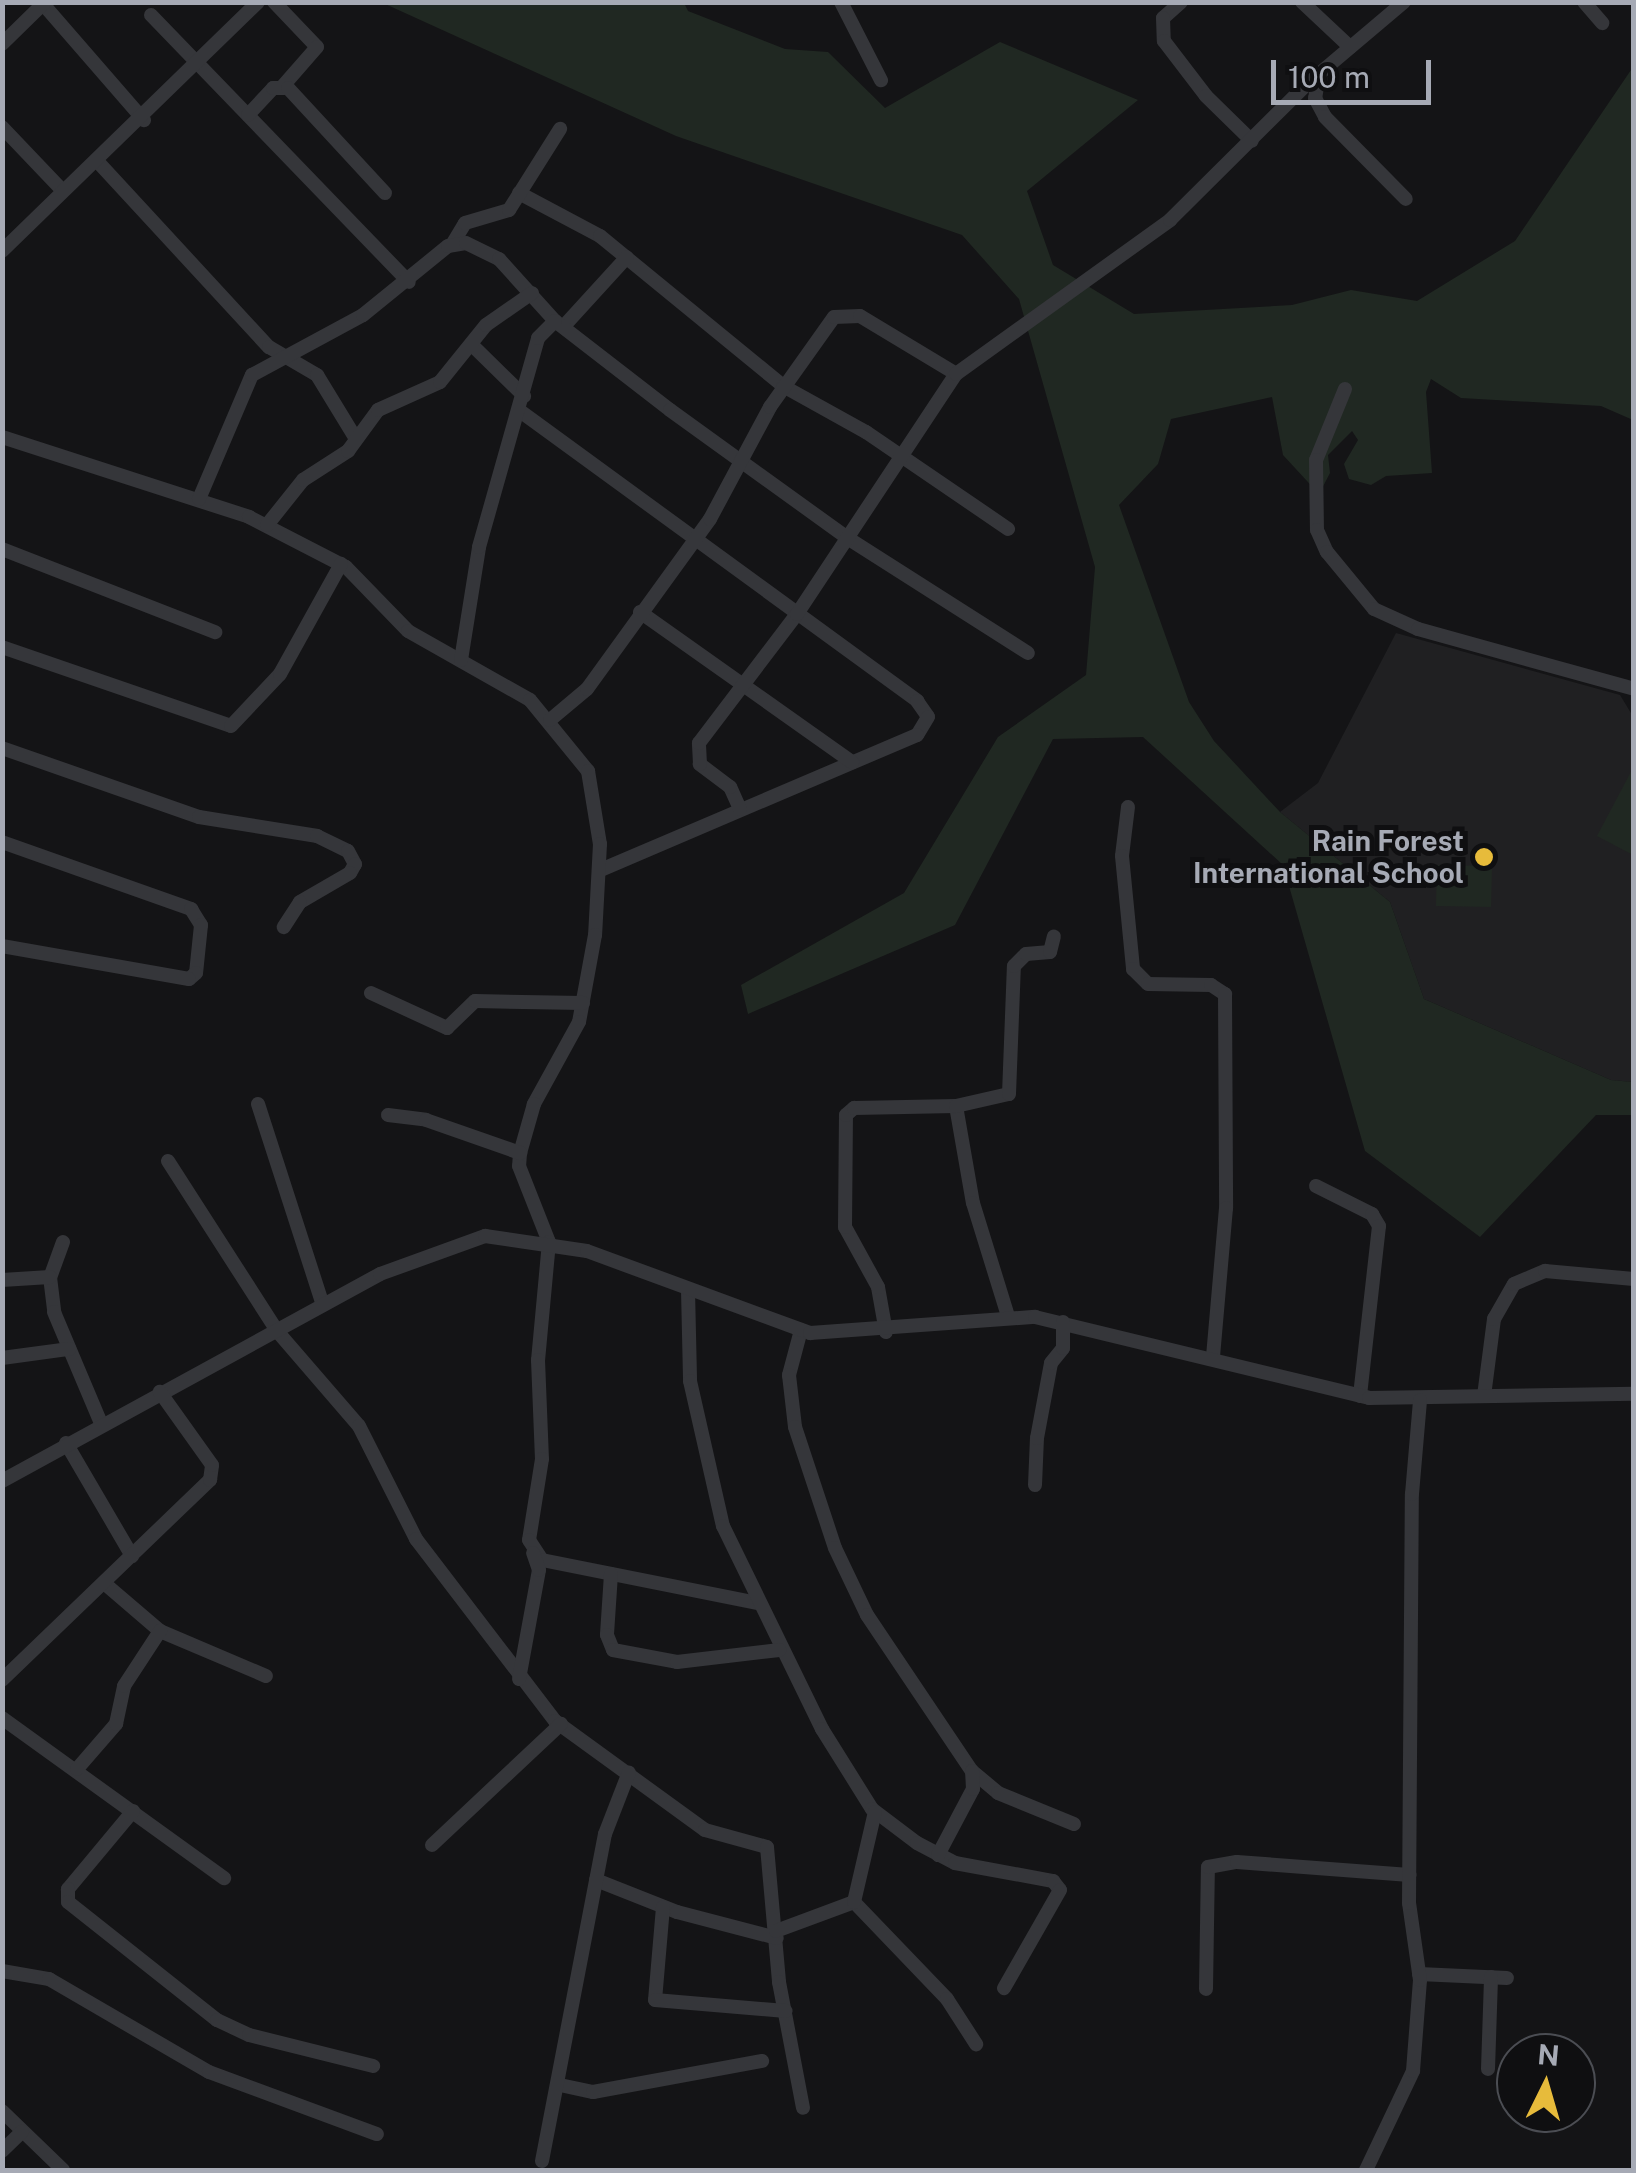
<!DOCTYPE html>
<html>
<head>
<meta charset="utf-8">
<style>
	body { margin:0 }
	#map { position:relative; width:1636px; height:2173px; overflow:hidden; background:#141416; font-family:"Public Sans",sans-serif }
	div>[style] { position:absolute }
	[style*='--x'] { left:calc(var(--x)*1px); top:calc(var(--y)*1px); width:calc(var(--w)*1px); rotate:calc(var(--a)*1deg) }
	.built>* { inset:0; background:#202022 }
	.green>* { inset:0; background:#202822 }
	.minor>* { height:14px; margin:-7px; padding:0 7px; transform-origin:7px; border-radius:7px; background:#35363a }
	.dots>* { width:28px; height:28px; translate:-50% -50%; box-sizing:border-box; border:5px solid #0f0f11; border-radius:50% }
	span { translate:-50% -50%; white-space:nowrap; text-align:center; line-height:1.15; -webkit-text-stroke:10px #0f0f11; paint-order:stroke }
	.poi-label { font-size:28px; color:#a6aab5; font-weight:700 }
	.right { translate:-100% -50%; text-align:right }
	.frame { position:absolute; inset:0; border:5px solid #a6aab5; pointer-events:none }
	.north { position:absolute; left:1496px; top:2033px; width:100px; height:100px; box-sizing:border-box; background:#0f0f11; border:2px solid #4b4d53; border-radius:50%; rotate:5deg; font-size:28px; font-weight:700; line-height:40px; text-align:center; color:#a6aab5 }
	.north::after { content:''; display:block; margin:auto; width:35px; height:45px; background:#e7bb3b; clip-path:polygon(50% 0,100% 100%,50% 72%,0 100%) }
	.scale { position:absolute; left:1271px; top:60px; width:160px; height:45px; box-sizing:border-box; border:5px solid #a6aab5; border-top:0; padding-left:12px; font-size:30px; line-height:35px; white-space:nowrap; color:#a6aab5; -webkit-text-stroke:8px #0f0f11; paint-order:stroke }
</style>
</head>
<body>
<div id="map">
	<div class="built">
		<div style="clip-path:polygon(1396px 633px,1620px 695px,1634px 718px,1633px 1082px,1611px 1080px,1424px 999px,1390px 902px,1280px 812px,1318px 783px)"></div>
	</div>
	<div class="green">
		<div style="clip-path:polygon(383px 3px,684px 3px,688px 11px,785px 49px,828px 52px,885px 108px,1000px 42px,1138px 100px,1027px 191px,1053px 265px,1134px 314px,1292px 305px,1351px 290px,1417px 301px,1515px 241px,1633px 67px,1633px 420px,1601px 406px,1461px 398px,1431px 379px,1426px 392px,1432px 473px,1386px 476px,1371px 485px,1349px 479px,1344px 464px,1358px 440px,1352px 431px,1328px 455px,1330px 473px,1319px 494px,1283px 455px,1272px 397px,1171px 419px,1158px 464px,1119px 505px,1189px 702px,1214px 741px,1280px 812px,1390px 902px,1424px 999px,1611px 1080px,1633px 1082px,1633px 1115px,1596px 1115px,1480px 1237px,1365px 1151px,1283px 865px,1143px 737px,1053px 739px,955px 925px,748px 1014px,741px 985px,904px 893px,998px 737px,1086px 675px,1095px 567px,1019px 299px,962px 235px,676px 136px)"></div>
		<div style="clip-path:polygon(1633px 768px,1633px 855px,1597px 836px)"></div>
		<div style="clip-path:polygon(1437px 865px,1492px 866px,1491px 907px,1436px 906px)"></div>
	</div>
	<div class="minor">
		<div style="--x:274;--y:2;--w:62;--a:46.3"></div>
		<div style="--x:317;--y:47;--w:52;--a:131.1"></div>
		<div style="--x:841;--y:2;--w:88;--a:62.9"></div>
		<div style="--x:1181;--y:2;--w:24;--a:138"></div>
		<div style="--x:1163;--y:18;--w:23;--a:88"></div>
		<div style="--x:1164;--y:41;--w:69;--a:52.6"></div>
		<div style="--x:1206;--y:96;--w:64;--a:44.4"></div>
		<div style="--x:1302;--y:2;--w:66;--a:43.2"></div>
		<div style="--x:1584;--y:2;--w:28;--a:49"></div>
		<div style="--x:43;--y:4;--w:154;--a:49"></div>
		<div style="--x:151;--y:15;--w:371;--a:46"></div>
		<div style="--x:2;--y:44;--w:60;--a:-44.3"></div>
		<div style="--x:1319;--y:74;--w:24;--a:99"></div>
		<div style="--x:1315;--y:98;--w:21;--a:62"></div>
		<div style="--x:1325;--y:117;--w:115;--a:45.4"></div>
		<div style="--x:248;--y:115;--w:37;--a:-47"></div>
		<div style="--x:273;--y:88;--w:15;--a:0"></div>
		<div style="--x:288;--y:88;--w:143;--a:47.3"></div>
		<div style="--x:2;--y:127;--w:86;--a:46.4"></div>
		<div style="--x:98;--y:162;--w:252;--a:47.3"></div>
		<div style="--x:269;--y:347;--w:56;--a:30.3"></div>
		<div style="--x:317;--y:375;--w:75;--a:58.6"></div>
		<div style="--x:519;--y:193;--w:92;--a:28"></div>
		<div style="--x:600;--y:236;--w:237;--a:39.3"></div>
		<div style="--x:783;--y:386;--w:95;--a:29"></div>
		<div style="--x:866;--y:432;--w:172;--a:34.3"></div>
		<div style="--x:453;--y:243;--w:23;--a:-59"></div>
		<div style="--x:465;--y:223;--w:46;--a:-16.5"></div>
		<div style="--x:509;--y:210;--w:96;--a:-57.8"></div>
		<div style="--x:2;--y:251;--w:357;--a:-44.2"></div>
		<div style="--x:564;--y:326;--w:93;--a:-47.6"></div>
		<div style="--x:472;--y:345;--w:73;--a:44.4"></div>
		<div style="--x:1345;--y:389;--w:77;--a:112.2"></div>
		<div style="--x:1316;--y:460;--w:70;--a:89.2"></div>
		<div style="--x:1317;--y:530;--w:24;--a:66"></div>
		<div style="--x:1327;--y:552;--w:74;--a:50.5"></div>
		<div style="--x:1374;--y:609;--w:48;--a:24.4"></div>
		<div style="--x:1418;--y:629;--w:224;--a:15.5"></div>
		<div style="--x:520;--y:411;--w:492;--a:36.1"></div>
		<div style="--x:917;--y:701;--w:19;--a:55"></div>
		<div style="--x:928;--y:717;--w:21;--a:121"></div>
		<div style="--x:917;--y:735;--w:344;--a:156.9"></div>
		<div style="--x:2;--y:437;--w:260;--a:17.9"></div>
		<div style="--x:249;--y:517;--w:109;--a:27.3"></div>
		<div style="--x:346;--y:567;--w:89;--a:45.9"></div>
		<div style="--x:408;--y:631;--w:140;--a:29.5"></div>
		<div style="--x:530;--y:700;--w:92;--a:50.8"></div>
		<div style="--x:588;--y:771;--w:74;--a:80.7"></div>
		<div style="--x:600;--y:844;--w:91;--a:93.1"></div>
		<div style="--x:595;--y:935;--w:88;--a:100.4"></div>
		<div style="--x:579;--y:1022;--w:94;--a:118.8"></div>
		<div style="--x:534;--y:1104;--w:51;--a:105.9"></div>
		<div style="--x:520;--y:1153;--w:13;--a:94"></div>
		<div style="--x:519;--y:1166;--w:82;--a:68.5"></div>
		<div style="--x:549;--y:1242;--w:119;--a:95.3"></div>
		<div style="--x:538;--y:1360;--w:99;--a:87.7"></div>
		<div style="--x:542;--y:1459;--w:82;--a:99.1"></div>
		<div style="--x:529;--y:1540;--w:24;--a:57"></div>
		<div style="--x:542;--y:1560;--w:219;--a:11.3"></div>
		<div style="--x:199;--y:499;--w:135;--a:-66.9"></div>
		<div style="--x:252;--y:375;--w:126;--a:-28.4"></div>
		<div style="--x:363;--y:315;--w:109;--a:-39.1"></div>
		<div style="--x:448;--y:246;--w:18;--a:-9"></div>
		<div style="--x:466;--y:243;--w:37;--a:26"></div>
		<div style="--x:499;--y:259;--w:84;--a:47.9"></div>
		<div style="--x:555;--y:321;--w:145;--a:37.7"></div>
		<div style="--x:670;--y:410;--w:221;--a:35.8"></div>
		<div style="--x:849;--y:539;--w:212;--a:32.5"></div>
		<div style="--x:267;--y:525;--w:58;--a:-51.3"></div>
		<div style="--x:303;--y:480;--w:54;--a:-32.8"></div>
		<div style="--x:348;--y:451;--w:51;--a:-53.8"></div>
		<div style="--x:378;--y:410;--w:68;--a:-24.3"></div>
		<div style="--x:440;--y:382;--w:73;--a:-51.1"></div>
		<div style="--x:486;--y:325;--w:56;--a:-34.8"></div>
		<div style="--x:2;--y:549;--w:229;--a:21.3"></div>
		<div style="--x:640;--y:612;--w:260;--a:35.3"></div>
		<div style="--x:2;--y:647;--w:242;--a:19"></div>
		<div style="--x:231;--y:726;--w:71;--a:-46.7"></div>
		<div style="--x:280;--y:674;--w:126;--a:-61"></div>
		<div style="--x:461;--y:660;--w:114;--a:-80.9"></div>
		<div style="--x:479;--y:547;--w:217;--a:-74.2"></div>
		<div style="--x:538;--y:338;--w:24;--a:-45"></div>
		<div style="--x:550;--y:720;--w:48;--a:-40"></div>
		<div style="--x:587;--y:689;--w:210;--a:-54.1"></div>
		<div style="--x:710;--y:519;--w:127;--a:-61.8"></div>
		<div style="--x:770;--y:407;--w:110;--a:-54.6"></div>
		<div style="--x:834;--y:317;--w:26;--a:-2"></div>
		<div style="--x:860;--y:316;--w:112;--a:31.1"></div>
		<div style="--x:2;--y:748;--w:209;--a:19.3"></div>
		<div style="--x:199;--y:817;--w:120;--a:9.1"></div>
		<div style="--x:317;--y:836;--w:34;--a:26"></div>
		<div style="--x:348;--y:851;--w:15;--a:62"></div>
		<div style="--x:355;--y:864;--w:10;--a:119"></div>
		<div style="--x:350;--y:873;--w:58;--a:149.9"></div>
		<div style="--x:300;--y:902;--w:30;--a:123"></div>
		<div style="--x:1128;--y:807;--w:49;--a:97"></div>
		<div style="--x:1122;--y:856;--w:114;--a:84.4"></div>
		<div style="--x:1133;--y:969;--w:21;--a:45"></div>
		<div style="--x:1148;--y:984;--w:63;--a:0.9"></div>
		<div style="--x:1211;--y:985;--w:17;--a:33"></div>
		<div style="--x:1225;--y:994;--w:214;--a:89.7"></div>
		<div style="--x:1226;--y:1208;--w:150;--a:95"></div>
		<div style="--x:740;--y:809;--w:24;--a:-114"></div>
		<div style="--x:730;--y:787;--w:38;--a:-143"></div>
		<div style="--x:700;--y:764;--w:21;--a:-93"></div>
		<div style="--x:699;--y:743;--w:162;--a:-52.8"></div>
		<div style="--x:797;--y:614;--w:288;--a:-56.5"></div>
		<div style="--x:956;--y:374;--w:264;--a:-35.7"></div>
		<div style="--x:1170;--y:220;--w:193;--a:-44.8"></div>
		<div style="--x:1307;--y:84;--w:127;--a:-40.2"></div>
		<div style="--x:2;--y:842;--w:201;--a:19.5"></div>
		<div style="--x:191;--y:909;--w:19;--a:58"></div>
		<div style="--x:201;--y:925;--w:48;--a:95.9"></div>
		<div style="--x:196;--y:973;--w:9;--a:139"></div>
		<div style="--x:189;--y:979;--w:190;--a:-170"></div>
		<div style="--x:371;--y:993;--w:84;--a:24.7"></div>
		<div style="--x:447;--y:1028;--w:39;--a:-44"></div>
		<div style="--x:475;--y:1001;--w:108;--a:1.1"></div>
		<div style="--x:258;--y:1104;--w:211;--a:72.1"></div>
		<div style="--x:956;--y:1106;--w:98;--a:80.1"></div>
		<div style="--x:973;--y:1203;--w:118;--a:72.8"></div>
		<div style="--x:388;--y:1115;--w:38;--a:7"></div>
		<div style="--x:426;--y:1120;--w:100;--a:19.3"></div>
		<div style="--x:168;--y:1161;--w:202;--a:57.3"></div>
		<div style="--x:277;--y:1331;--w:125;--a:49.2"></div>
		<div style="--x:359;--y:1426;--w:127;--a:63.2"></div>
		<div style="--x:416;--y:1539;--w:229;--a:52.6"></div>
		<div style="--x:555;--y:1721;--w:185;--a:36"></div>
		<div style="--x:705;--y:1830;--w:64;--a:15.3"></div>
		<div style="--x:767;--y:1847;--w:136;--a:84.9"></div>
		<div style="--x:779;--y:1982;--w:128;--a:79.2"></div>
		<div style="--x:1316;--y:1186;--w:63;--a:26.6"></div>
		<div style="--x:1372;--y:1214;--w:14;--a:60"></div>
		<div style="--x:1379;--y:1226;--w:171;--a:96.4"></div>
		<div style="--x:63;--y:1242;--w:37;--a:110"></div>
		<div style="--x:50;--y:1277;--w:35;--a:83"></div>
		<div style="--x:54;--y:1312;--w:121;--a:67.1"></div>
		<div style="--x:2;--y:1280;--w:48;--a:-3.6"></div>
		<div style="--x:688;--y:1290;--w:91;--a:88.7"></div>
		<div style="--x:690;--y:1381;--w:149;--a:77.2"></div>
		<div style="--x:723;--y:1526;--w:226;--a:64"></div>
		<div style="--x:822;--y:1729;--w:94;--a:58"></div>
		<div style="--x:872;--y:1809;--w:56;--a:37.1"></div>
		<div style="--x:917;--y:1843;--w:43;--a:27.8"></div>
		<div style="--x:955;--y:1863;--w:100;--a:10.4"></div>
		<div style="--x:1053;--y:1881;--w:11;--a:52"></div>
		<div style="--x:1060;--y:1890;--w:113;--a:119.7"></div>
		<div style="--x:801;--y:1330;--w:47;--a:104.9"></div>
		<div style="--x:789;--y:1375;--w:52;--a:83.4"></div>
		<div style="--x:795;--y:1427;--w:127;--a:71.7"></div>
		<div style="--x:835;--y:1548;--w:74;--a:64.5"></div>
		<div style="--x:867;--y:1615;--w:188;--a:56.1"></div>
		<div style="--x:972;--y:1771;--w:34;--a:40"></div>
		<div style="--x:998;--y:1793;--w:82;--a:22.2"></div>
		<div style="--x:886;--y:1332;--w:46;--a:-100.1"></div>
		<div style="--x:878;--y:1287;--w:68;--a:-118.8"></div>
		<div style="--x:845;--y:1227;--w:112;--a:-89.5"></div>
		<div style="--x:846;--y:1115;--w:11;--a:-41"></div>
		<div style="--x:854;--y:1108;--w:102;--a:-1.1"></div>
		<div style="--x:956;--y:1106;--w:54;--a:-12.8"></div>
		<div style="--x:1009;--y:1094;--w:128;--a:-87.8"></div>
		<div style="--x:1014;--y:966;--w:17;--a:-45"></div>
		<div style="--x:1026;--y:954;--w:24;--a:-5"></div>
		<div style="--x:1050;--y:952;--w:16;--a:-76"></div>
		<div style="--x:2;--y:1358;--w:68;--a:-7.7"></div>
		<div style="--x:1484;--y:1396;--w:78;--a:-82.6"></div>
		<div style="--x:1494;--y:1319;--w:40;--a:-60.3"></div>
		<div style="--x:1514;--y:1284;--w:34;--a:-23"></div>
		<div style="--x:1545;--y:1271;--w:89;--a:5.1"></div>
		<div style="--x:66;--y:1443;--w:131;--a:59.7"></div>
		<div style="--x:2;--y:1481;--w:431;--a:-28.7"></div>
		<div style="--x:380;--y:1274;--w:112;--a:-19.9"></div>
		<div style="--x:485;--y:1236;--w:103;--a:8.4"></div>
		<div style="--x:587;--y:1251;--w:238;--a:20.2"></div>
		<div style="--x:810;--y:1333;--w:226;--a:-4.1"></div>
		<div style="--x:1035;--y:1317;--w:344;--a:13.6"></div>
		<div style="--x:1369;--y:1398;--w:265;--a:-0.9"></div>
		<div style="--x:1035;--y:1485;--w:47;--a:-87.6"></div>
		<div style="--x:1037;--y:1438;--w:76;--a:-79.4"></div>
		<div style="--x:1051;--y:1363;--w:19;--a:-51"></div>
		<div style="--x:1063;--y:1348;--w:26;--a:-90"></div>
		<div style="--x:611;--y:1574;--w:61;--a:93.8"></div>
		<div style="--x:607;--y:1635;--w:16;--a:68"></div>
		<div style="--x:613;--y:1650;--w:65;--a:10.6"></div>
		<div style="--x:677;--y:1662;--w:103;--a:-6.7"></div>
		<div style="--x:104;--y:1583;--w:74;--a:40.6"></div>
		<div style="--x:160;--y:1631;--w:115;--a:23"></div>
		<div style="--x:519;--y:1679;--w:111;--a:-79.6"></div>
		<div style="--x:539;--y:1570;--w:18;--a:-109"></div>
		<div style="--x:2;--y:1680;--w:289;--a:-43.9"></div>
		<div style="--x:210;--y:1480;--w:15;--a:-82"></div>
		<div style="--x:212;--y:1465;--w:90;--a:-125.5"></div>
		<div style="--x:2;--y:1718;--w:274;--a:35.8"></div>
		<div style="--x:77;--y:1769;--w:60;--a:-49.1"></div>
		<div style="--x:116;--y:1724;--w:39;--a:-78"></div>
		<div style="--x:124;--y:1686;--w:66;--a:-56.8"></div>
		<div style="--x:133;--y:1811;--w:102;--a:129.8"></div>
		<div style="--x:68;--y:1889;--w:13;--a:90"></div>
		<div style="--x:68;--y:1902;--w:190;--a:38.4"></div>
		<div style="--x:217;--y:2020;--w:35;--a:25"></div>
		<div style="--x:249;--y:2035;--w:128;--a:14"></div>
		<div style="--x:432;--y:1845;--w:177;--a:-43.2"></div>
		<div style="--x:938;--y:1855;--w:75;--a:-62.1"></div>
		<div style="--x:973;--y:1789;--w:18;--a:-93"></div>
		<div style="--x:596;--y:1880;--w:87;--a:21.6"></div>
		<div style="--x:677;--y:1912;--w:103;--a:14.6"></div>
		<div style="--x:854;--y:1902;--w:134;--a:46.2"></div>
		<div style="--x:947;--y:1999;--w:54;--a:57.2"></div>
		<div style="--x:663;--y:1907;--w:93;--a:94.9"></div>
		<div style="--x:655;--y:2000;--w:131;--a:4.8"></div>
		<div style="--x:776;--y:1931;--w:83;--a:-20.4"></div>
		<div style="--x:854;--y:1902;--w:92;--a:-76.9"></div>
		<div style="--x:2;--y:1971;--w:48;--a:9.7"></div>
		<div style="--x:49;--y:1979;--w:185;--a:30.2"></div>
		<div style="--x:209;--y:2072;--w:179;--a:20.3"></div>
		<div style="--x:1419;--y:1974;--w:88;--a:2.6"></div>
		<div style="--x:1206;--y:1989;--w:122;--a:-89.1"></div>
		<div style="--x:1208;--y:1867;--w:29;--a:-10"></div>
		<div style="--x:1237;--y:1862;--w:173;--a:4.3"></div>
		<div style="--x:1488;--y:2069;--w:92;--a:-88.1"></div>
		<div style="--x:560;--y:2085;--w:34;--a:12"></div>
		<div style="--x:593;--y:2092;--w:172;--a:-10.4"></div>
		<div style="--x:2;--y:2111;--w:85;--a:44"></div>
		<div style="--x:2;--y:2151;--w:28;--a:-44"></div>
		<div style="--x:542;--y:2161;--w:333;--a:-79.1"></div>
		<div style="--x:605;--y:1834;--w:66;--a:-68.8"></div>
		<div style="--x:1366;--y:2170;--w:110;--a:-64.6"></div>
		<div style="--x:1413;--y:2071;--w:91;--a:-85.6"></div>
		<div style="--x:1420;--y:1980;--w:78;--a:-98.1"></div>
		<div style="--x:1409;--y:1903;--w:409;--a:-89.6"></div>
		<div style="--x:1412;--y:1494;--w:94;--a:-85.1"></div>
	</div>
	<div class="dots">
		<div style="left:1484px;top:857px;background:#e7bb3b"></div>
	</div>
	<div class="poi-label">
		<span class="right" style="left:1464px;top:857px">Rain Forest<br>International School</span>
	</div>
	<div class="frame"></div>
	<div class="north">N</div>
	<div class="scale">100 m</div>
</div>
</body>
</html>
